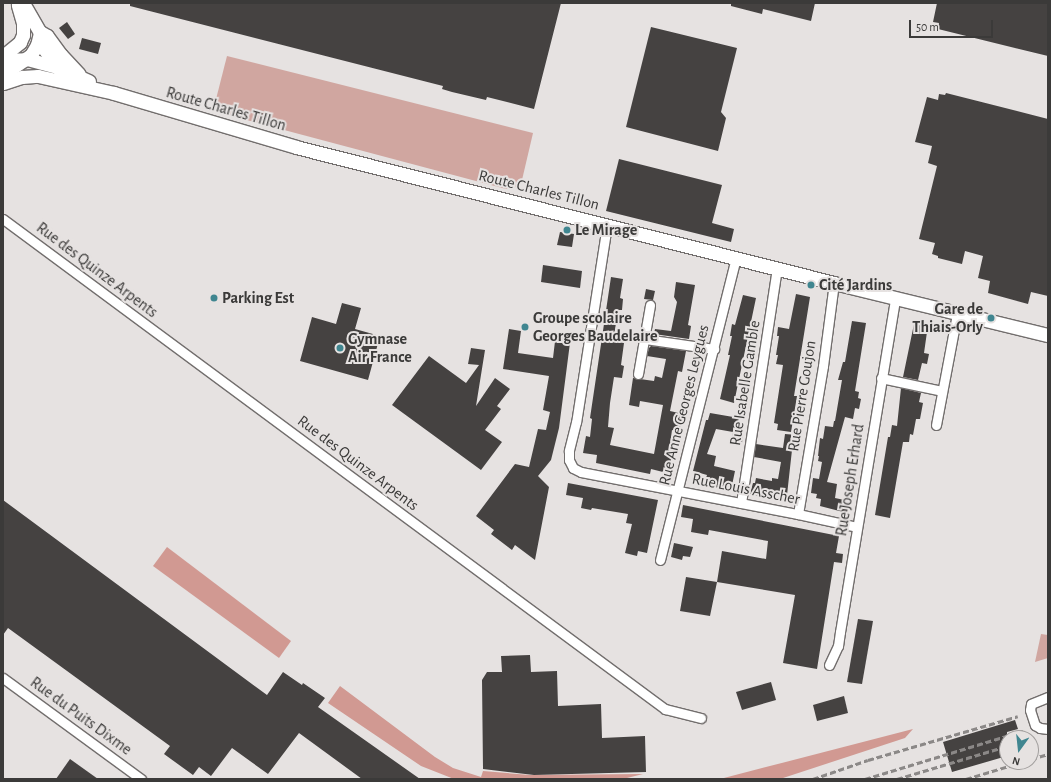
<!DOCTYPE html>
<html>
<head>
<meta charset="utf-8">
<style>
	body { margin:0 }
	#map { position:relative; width:1051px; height:782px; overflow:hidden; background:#e6e2e1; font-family:"Alegreya Sans",sans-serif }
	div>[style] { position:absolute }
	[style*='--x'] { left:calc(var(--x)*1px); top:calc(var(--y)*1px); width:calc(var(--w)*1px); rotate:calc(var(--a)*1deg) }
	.green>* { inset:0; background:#d0a6a0 }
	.forest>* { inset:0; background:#d19992 }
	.building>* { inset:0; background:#454241 }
	.roads { filter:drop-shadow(1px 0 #726e6d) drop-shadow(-1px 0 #726e6d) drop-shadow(0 1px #726e6d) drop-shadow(0 -1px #726e6d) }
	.minor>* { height:9px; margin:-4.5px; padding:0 4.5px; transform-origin:4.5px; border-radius:4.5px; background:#fff }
	.secondary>* { height:13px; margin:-6.5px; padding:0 6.5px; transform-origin:6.5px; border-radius:6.5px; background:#fff }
	.rail>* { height:3px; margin-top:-1.5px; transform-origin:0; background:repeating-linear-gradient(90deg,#8b8887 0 6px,transparent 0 9px) }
	.dots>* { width:11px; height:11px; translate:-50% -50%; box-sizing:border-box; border:2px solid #e6e2e1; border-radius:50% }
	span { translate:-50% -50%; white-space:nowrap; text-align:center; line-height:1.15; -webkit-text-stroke:4px #e6e2e1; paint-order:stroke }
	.street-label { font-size:16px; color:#3b3a39 }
	.poi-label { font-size:16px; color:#3b3a39; font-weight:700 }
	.left { translate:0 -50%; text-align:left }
	.right { translate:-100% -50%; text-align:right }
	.frame { position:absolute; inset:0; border:4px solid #3b3a39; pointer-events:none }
	.north { position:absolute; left:999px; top:730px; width:40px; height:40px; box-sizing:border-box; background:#e6e2e1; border:1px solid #a29f9e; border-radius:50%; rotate:195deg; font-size:11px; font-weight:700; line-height:16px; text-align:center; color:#3b3a39 }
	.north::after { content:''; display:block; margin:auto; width:14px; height:18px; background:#408690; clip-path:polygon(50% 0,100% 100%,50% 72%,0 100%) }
	.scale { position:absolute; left:909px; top:20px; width:84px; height:18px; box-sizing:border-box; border:2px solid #3b3a39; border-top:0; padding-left:5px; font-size:12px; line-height:14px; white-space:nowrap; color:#3b3a39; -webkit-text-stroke:3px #e6e2e1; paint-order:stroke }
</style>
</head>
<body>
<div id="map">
	<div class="green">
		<div style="clip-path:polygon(227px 56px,533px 133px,522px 180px,516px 187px,506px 189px,213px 111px)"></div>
		<div style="clip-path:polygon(1041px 634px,1048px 635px,1048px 658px,1035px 662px)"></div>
	</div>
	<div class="forest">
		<div style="clip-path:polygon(167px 547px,291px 641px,279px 658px,153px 566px)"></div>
		<div style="clip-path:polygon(340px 686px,435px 757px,453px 768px,481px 777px,483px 771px,530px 775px,643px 774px,623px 779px,454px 779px,421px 766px,328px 703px)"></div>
		<div style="clip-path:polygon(913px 729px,905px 738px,780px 779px,720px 779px)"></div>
	</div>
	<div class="building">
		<div style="clip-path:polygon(130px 3px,561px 3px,534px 109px,487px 97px,486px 100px,452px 92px,442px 89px,443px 86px,130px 6px)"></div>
		<div style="clip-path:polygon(731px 3px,815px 3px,811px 21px,763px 9px,762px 14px,731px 6px)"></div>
		<div style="clip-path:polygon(937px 3px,1048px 3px,1048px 56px,938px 29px,939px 23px,933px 22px)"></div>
		<div style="clip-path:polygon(67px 22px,75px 34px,68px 39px,59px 28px)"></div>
		<div style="clip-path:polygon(651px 27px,737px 48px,721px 112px,726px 118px,718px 151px,626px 127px)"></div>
		<div style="clip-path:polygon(82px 38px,101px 43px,98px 54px,79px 49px)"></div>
		<div style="clip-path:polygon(946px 93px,1048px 119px,1048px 296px,1031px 292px,1028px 304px,988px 293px,990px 281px,978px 278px,983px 256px,965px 251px,962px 264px,938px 258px,938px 256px,932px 254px,935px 243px,919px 239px,937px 166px,928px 163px,932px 146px,915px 142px,927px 97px,938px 100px,939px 94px,945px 95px)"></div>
		<div style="clip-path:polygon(619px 159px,722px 185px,712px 223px,734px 229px,731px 242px,606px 211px)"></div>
		<div style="clip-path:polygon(560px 232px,574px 234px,572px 247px,557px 245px)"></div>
		<div style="clip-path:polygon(543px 265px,582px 271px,580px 288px,541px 282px)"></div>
		<div style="clip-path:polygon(611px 277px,623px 279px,620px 298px,623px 299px,622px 310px,618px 310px,614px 336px,618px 336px,617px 342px,624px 343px,621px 365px,624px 366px,622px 378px,614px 377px,610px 403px,608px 427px,614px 428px,610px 445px,654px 454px,663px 405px,640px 401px,639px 407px,629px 405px,633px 378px,654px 381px,655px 376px,662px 378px,666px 359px,647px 356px,649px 348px,651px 346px,686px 351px,682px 372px,678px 371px,670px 411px,683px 414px,679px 432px,672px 430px,669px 452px,673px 453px,667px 473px,651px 469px,650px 474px,596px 463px,597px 455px,583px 453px,586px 436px,590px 437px,592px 419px,590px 418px)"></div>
		<div style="clip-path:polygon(676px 282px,695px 285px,688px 325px,691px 326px,689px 339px,654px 334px,655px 329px,671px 331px,677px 302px,674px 297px)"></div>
		<div style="clip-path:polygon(646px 289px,655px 291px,653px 300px,644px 299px)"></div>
		<div style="clip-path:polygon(796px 294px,810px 297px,794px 396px,797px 396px,791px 432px,777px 430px,778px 424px,774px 423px,783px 365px,776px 364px,778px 355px,776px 355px,779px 336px,777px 336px,778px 327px,789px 329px)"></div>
		<div style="clip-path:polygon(743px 295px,756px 298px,734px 403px,720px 399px,730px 355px,728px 355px,732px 336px,730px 336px,732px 324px,735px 325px)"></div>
		<div style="clip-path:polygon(342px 303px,361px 308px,355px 329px,380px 336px,368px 380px,300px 361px,312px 317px,336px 324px)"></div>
		<div style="clip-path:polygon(852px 321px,866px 323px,855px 391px,859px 392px,858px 398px,861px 399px,859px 409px,855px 408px,853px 419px,845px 417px,827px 482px,837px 484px,835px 498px,849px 501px,847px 513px,820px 506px,821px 499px,816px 498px,817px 494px,811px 493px,813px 478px,819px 479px,822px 462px,818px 461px,819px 456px,818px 456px,820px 438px,823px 439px,825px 426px,833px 427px,834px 421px,835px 421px,842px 380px,838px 380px,843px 362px,845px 362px)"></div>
		<div style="clip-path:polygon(914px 324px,923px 326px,923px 331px,927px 332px,924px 353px,929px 354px,927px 364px,922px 363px,918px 380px,903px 377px)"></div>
		<div style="clip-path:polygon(509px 329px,521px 331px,518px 353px,553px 358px,556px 333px,571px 335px,559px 428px,551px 460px,538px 476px,549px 487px,535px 560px,515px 545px,512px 550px,491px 534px,494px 530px,476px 516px,515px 464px,529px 467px,538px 429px,546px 430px,550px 412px,543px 410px,549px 376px,503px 369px)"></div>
		<div style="clip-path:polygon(471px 348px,485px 350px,476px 406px,495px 378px,510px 389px,497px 406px,501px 409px,485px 430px,502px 442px,481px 470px,392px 405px,429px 356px,466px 383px,479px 365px,468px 364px)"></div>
		<div style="clip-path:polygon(901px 388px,921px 393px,919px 402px,923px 403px,920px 419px,916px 419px,913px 435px,910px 434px,909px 442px,903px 442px,890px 518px,875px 515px,888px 437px,890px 437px,892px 425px,897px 426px)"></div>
		<div style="clip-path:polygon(710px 413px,739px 418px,735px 432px,743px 434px,742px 443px,732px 442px,733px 432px,716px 429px,707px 454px,716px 456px,714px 466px,735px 471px,731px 490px,704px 485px,707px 475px,693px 471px,706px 420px,708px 420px)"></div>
		<div style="clip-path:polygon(785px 434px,797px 435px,795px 450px,792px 450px,787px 495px,766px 492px,765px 497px,750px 494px,753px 483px,755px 483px,756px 478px,772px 481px,772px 478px,778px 479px,781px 462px,754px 457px,756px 444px,783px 448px)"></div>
		<div style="clip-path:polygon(568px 483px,658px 500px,647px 553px,638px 551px,637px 556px,625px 553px,632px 524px,626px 523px,628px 514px,592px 508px,591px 510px,581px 508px,583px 498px,566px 495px)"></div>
		<div style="clip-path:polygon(3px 500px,267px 695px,283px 672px,302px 685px,303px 683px,325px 698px,318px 707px,420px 779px,362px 779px,299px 733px,268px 774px,232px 748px,211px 776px,199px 767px,193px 775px,164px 754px,170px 746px,8px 628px,3px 635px)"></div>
		<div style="clip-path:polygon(683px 505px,839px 536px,836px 553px,843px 554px,842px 563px,834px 562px,817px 669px,783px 663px,795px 595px,717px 582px,710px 616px,680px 611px,686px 577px,717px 582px,722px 551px,766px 559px,768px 541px,709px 530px,708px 535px,691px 532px,693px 519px,681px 517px)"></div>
		<div style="clip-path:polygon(674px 543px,693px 547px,690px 557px,683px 556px,682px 560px,671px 557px)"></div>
		<div style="clip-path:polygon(858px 619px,873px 621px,862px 684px,847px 682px)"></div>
		<div style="clip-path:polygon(530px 655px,531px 672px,557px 671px,558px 706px,601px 704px,602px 738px,645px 736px,646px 772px,534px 775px,483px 769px,482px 680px,487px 672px,502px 672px,501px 656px)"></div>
		<div style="clip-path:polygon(771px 682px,776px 700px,742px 710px,736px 692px)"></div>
		<div style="clip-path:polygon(844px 696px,848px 713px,817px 721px,813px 705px)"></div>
		<div style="clip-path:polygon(1015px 720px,1018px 729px,1007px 732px,1007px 756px,952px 772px,943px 742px)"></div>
		<div style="clip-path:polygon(70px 759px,98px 779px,56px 779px)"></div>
	</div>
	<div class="roads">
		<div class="minor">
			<div style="--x:3;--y:219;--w:824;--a:36.51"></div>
			<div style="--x:665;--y:709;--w:37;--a:14"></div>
			<div style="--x:607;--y:225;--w:199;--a:98.9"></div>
			<div style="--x:576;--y:422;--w:30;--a:104"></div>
			<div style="--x:569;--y:451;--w:9;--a:90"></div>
			<div style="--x:569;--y:460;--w:9;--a:63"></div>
			<div style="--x:573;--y:468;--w:9;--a:27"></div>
			<div style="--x:581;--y:472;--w:221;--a:11"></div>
			<div style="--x:798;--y:514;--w:60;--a:12.4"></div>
			<div style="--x:645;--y:339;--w:70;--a:8.2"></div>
			<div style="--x:638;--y:374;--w:70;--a:-80.1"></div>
			<div style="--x:881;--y:378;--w:62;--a:12"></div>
			<div style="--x:936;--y:425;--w:113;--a:-79.3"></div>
			<div style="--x:741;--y:503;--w:238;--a:-81.3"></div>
			<div style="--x:798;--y:514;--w:150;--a:-80.4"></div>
			<div style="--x:823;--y:366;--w:84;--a:-82.5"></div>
			<div style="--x:660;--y:560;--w:311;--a:-75.9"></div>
			<div style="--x:829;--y:665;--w:21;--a:-65"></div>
			<div style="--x:838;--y:646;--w:14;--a:-82"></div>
			<div style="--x:840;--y:632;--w:338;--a:-80.6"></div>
			<div style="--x:3;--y:678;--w:171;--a:36.2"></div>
			<div style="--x:1048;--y:697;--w:18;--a:158"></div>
			<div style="--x:1031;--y:704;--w:6;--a:99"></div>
			<div style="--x:1030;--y:710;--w:16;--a:72"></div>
			<div style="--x:1035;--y:725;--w:6;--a:31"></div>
			<div style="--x:1040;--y:728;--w:8;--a:7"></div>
		</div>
		<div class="secondary">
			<div style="--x:23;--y:3;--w:34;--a:60"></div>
			<div style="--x:40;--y:32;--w:8;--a:30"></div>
			<div style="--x:47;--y:36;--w:24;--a:54"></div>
			<div style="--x:61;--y:55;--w:26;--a:47"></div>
			<div style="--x:40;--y:32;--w:19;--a:74"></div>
			<div style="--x:45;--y:50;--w:24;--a:54"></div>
			<div style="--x:3;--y:56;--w:22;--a:-39"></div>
			<div style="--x:20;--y:42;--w:8;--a:-67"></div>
			<div style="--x:23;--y:35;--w:12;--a:-90"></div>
			<div style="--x:23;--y:23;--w:19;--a:-106"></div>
			<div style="--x:3;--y:60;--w:24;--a:-2"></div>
			<div style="--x:27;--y:59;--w:31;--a:15"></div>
			<div style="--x:57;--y:67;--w:35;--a:24"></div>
			<div style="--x:3;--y:74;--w:34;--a:-34"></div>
			<div style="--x:31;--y:55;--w:12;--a:-59"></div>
			<div style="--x:37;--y:45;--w:12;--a:-76"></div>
			<div style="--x:3;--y:83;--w:20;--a:-18"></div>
			<div style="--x:22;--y:77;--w:16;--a:-4"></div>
			<div style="--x:38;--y:76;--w:78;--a:12.6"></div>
			<div style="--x:114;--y:93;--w:190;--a:16.5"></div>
			<div style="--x:296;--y:147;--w:555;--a:14.19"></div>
			<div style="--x:834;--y:283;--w:220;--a:13.7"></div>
		</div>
	</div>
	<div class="rail">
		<div style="--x:1031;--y:759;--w:18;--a:-16"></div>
		<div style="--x:813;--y:779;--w:58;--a:-19.1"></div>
		<div style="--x:868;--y:760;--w:156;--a:-16.3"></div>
		<div style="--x:865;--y:779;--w:165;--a:-16.9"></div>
		<div style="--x:897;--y:779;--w:115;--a:-16.7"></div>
		<div style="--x:966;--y:779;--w:59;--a:-16.9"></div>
	</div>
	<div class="dots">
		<div style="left:567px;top:230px;background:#408690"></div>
		<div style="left:811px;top:285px;background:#408690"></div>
		<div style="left:214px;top:298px;background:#408690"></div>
		<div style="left:991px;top:318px;background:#408690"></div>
		<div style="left:525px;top:327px;background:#408690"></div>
		<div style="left:340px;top:348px;background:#408690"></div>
	</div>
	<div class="street-label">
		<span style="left:226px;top:109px;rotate:16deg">Route Charles Tillon</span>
		<span style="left:539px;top:190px;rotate:14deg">Route Charles Tillon</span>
		<span style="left:97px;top:270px;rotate:37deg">Rue des Quinze Arpents</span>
		<span style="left:745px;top:383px;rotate:-81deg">Rue Isabelle Gamble</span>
		<span style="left:802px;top:396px;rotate:-81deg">Rue Pierre Goujon</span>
		<span style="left:684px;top:405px;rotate:-76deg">Rue Anne Georges Leygues</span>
		<span style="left:358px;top:463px;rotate:37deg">Rue des Quinze Arpents</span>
		<span style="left:850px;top:480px;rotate:-81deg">Rue Joseph Erhard</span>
		<span style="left:746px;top:489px;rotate:11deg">Rue Louis Asscher</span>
		<span style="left:81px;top:716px;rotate:36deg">Rue du Puits Dixme</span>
	</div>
	<div class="poi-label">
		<span class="left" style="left:575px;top:230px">Le Mirage</span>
		<span class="left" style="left:819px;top:285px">Cité Jardins</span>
		<span class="left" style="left:222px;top:298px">Parking Est</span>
		<span class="right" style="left:983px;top:318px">Gare de<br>Thiais-Orly</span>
		<span class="left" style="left:533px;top:327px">Groupe scolaire<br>Georges Baudelaire</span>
		<span class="left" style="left:348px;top:348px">Gymnase<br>Air France</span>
	</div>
	<div class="frame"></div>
	<div class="north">N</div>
	<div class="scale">50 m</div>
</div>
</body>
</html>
